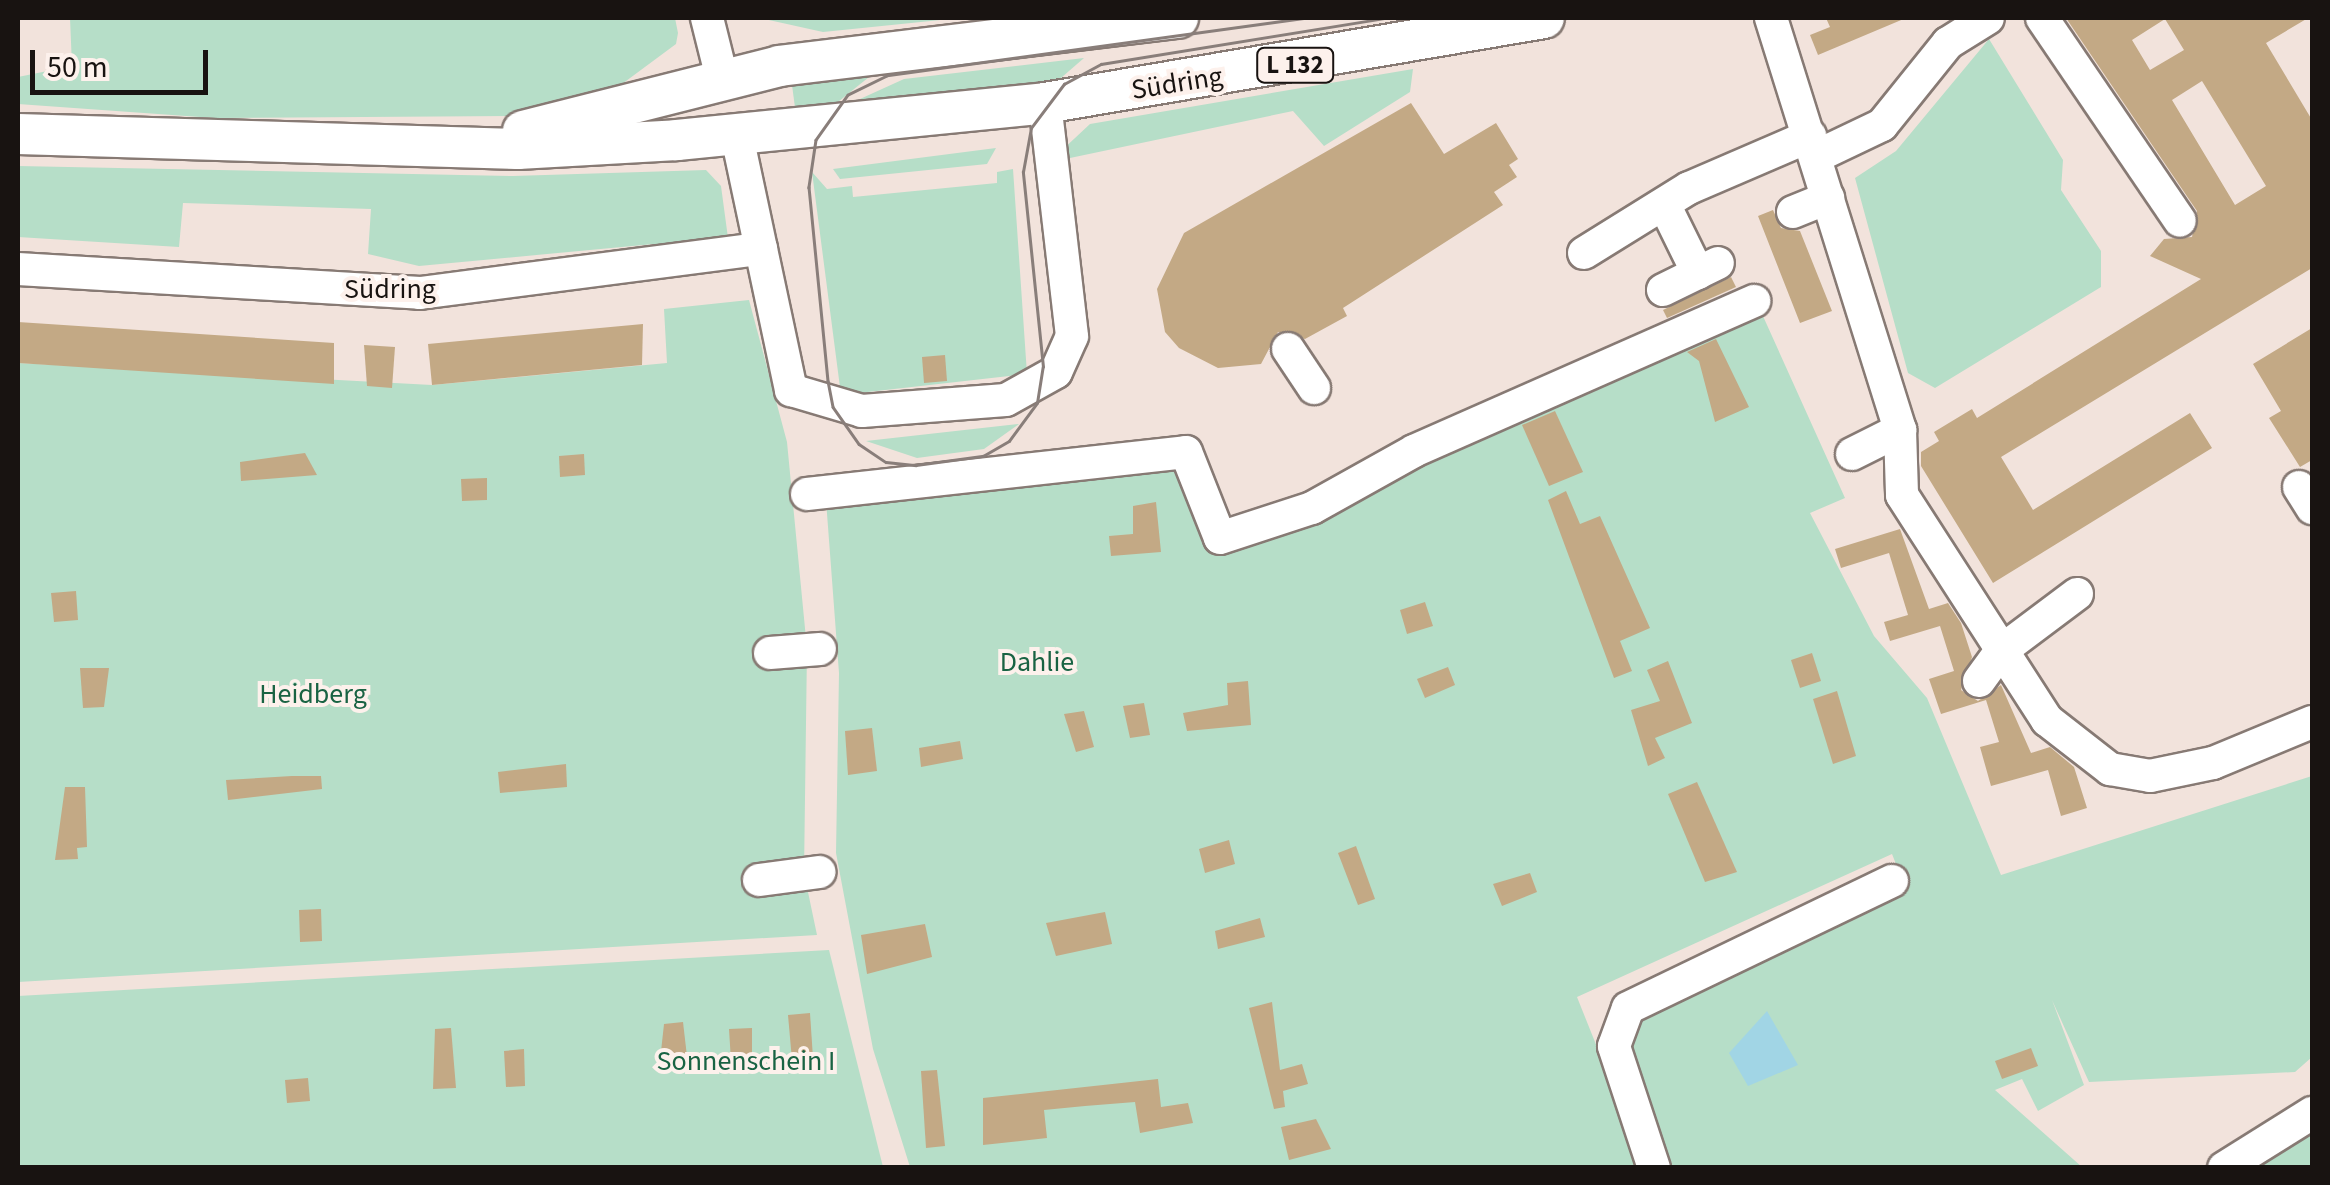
<!DOCTYPE html>
<html>
<head>
<meta charset="utf-8">
<style>
	body { margin:0 }
	#map { position:relative; width:2330px; height:1185px; overflow:hidden; background:#f2e3dc; font-family:"Source Sans 3",sans-serif }
	div>[style] { position:absolute }
	[style*='--x'] { left:calc(var(--x)*1px); top:calc(var(--y)*1px); width:calc(var(--w)*1px); rotate:calc(var(--a)*1deg) }
	.green>* { inset:0; background:#b6dec8 }
	.water>* { inset:0; background:#a1d5e5 }
	.building>* { inset:0; background:#c3a985 }
	.roads { filter:drop-shadow(2px 0 #877a74) drop-shadow(-2px 0 #877a74) drop-shadow(0 2px #877a74) drop-shadow(0 -2px #877a74) }
	.minor>* { height:32px; margin:-16px; padding:0 16px; transform-origin:16px; border-radius:16px; background:#fff }
	.major>* { height:40px; margin:-20px; padding:0 20px; transform-origin:20px; border-radius:20px; background:#fff }
	.tram>* { height:2.5px; margin:-1.25px; padding:0 1.25px; transform-origin:1.25px; border-radius:1.25px; background:#897e7a }
	span { translate:-50% -50%; white-space:nowrap; text-align:center; line-height:1.15; -webkit-text-stroke:8px #fdf1ec; paint-order:stroke }
	.shield-label span { padding:2px 8px; background:#fdf1ec; border:2px solid; border-radius:8px; -webkit-text-stroke-width:0 }
	.shield-label { font-size:25px; color:#181311; font-weight:700 }
	.street-label { font-size:28px; color:#181311 }
	.park-label { font-size:28px; color:#196343 }
	.frame { position:absolute; inset:0; border:20px solid #181311; pointer-events:none }
	.scale { position:absolute; left:30px; top:50px; width:178px; height:45px; box-sizing:border-box; border:5px solid #181311; border-top:0; padding-left:12px; font-size:30px; line-height:35px; white-space:nowrap; color:#181311; -webkit-text-stroke:8px #fdf1ec; paint-order:stroke }
</style>
</head>
<body>
<div id="map">
	<div class="green">
		<div style="clip-path:polygon(70px 18px,675px 18px,678px 33px,676px 44px,622px 84px,517px 116px,214px 118px,18px 104px,18px 77px,72px 66px)"></div>
		<div style="clip-path:polygon(760px 18px,960px 18px,823px 32px)"></div>
		<div style="clip-path:polygon(1989px 39px,2063px 160px,2061px 190px,2101px 251px,2101px 287px,1935px 388px,1908px 373px,1855px 178px,1896px 151px)"></div>
		<div style="clip-path:polygon(1084px 58px,1046px 91px,849px 104px,904px 79px)"></div>
		<div style="clip-path:polygon(1413px 69px,1410px 92px,1324px 146px,1293px 111px,1070px 158px,1060px 152px,1090px 124px)"></div>
		<div style="clip-path:polygon(874px 73px,823px 114px,796px 115px,792px 85px)"></div>
		<div style="clip-path:polygon(996px 148px,987px 164px,840px 179px,833px 169px)"></div>
		<div style="clip-path:polygon(18px 166px,513px 176px,706px 170px,721px 186px,728px 238px,656px 262px,654px 244px,419px 266px,368px 254px,371px 209px,183px 203px,179px 247px,18px 237px)"></div>
		<div style="clip-path:polygon(1013px 169px,1027px 374px,841px 395px,812px 172px,827px 189px,852px 186px,853px 197px,997px 183px,997px 172px)"></div>
		<div style="clip-path:polygon(1753px 294px,1845px 498px,1810px 513px,1874px 636px,1927px 698px,2001px 875px,2312px 776px,2312px 1057px,2295px 1072px,2089px 1082px,2052px 1000px,2084px 1085px,2038px 1111px,2022px 1079px,1995px 1090px,2082px 1167px,1660px 1167px,1624px 1060px,1632px 1021px,1906px 889px,1892px 854px,1577px 997px,1645px 1167px,910px 1167px,873px 1049px,836px 853px,839px 673px,825px 487px,1193px 444px,1223px 529px)"></div>
		<div style="clip-path:polygon(749px 300px,787px 442px,807px 649px,804px 873px,817px 935px,18px 982px,18px 363px,432px 385px,667px 363px,664px 309px)"></div>
		<div style="clip-path:polygon(1019px 424px,984px 449px,917px 458px,866px 441px)"></div>
		<div style="clip-path:polygon(829px 950px,883px 1167px,18px 1168px,18px 996px)"></div>
		<div style="clip-path:polygon(2312px 1120px,2312px 1167px,2234px 1168px)"></div>
	</div>
	<div class="water">
		<div style="clip-path:polygon(1767px 1011px,1798px 1065px,1748px 1086px,1729px 1053px)"></div>
	</div>
	<div class="building">
		<div style="clip-path:polygon(1826px 18px,1906px 18px,1818px 55px,1810px 35px,1830px 27px)"></div>
		<div style="clip-path:polygon(evenodd,2066px 18px,2308px 18px,2266px 43px,2312px 120px,2312px 268px,2001px 457px,2033px 510px,2190px 413px,2212px 448px,1993px 583px,1921px 466px,1921px 452px,1939px 441px,1934px 432px,1972px 409px,1977px 418px,2201px 279px,2150px 256px,2164px 239px,2192px 237px,2197px 211px,2066px 18px,2165px 19px,2184px 50px,2150px 70px,2132px 40px,2165px 19px,2066px 18px,2202px 81px,2266px 186px,2235px 205px,2172px 100px,2202px 81px)"></div>
		<div style="clip-path:polygon(1411px 103px,1444px 154px,1496px 123px,1518px 159px,1509px 165px,1517px 177px,1494px 192px,1503px 205px,1343px 308px,1347px 316px,1305px 339px,1278px 332px,1261px 364px,1218px 368px,1179px 348px,1165px 332px,1157px 289px,1184px 233px)"></div>
		<div style="clip-path:polygon(1773px 210px,1781px 228px,1800px 231px,1832px 311px,1800px 323px,1758px 216px)"></div>
		<div style="clip-path:polygon(1731px 277px,1736px 287px,1667px 318px,1663px 310px)"></div>
		<div style="clip-path:polygon(18px 322px,334px 343px,334px 384px,18px 363px)"></div>
		<div style="clip-path:polygon(643px 324px,642px 365px,432px 385px,428px 344px)"></div>
		<div style="clip-path:polygon(2312px 328px,2312px 460px,2300px 467px,2269px 418px,2281px 411px,2253px 364px)"></div>
		<div style="clip-path:polygon(1716px 339px,1749px 407px,1715px 422px,1699px 361px,1687px 352px)"></div>
		<div style="clip-path:polygon(364px 345px,395px 347px,392px 388px,367px 386px)"></div>
		<div style="clip-path:polygon(945px 355px,947px 381px,924px 383px,922px 357px)"></div>
		<div style="clip-path:polygon(1555px 411px,1583px 472px,1549px 486px,1522px 425px)"></div>
		<div style="clip-path:polygon(305px 453px,317px 475px,241px 481px,240px 462px)"></div>
		<div style="clip-path:polygon(584px 454px,585px 475px,560px 477px,559px 456px)"></div>
		<div style="clip-path:polygon(487px 478px,487px 500px,462px 501px,461px 479px)"></div>
		<div style="clip-path:polygon(1566px 491px,1580px 524px,1600px 516px,1650px 628px,1620px 641px,1632px 671px,1614px 678px,1548px 500px)"></div>
		<div style="clip-path:polygon(1156px 502px,1161px 552px,1111px 556px,1109px 536px,1133px 534px,1133px 506px)"></div>
		<div style="clip-path:polygon(1900px 529px,1929px 609px,1948px 603px,1961px 623px,1972px 657px,1961px 690px,1978px 701px,2001px 685px,2031px 753px,2050px 747px,2074px 767px,2087px 808px,2061px 816px,2048px 770px,1991px 786px,1980px 747px,1999px 742px,1986px 700px,1941px 714px,1929px 679px,1954px 671px,1940px 626px,1890px 641px,1884px 622px,1908px 615px,1889px 553px,1841px 568px,1835px 549px)"></div>
		<div style="clip-path:polygon(76px 591px,78px 620px,54px 622px,51px 593px)"></div>
		<div style="clip-path:polygon(1425px 602px,1433px 626px,1407px 634px,1400px 610px)"></div>
		<div style="clip-path:polygon(1812px 653px,1821px 681px,1800px 688px,1791px 660px)"></div>
		<div style="clip-path:polygon(1668px 661px,1692px 723px,1655px 738px,1665px 758px,1648px 766px,1631px 710px,1660px 701px,1647px 670px)"></div>
		<div style="clip-path:polygon(1448px 667px,1455px 685px,1425px 698px,1417px 679px)"></div>
		<div style="clip-path:polygon(80px 668px,109px 668px,104px 707px,83px 708px)"></div>
		<div style="clip-path:polygon(1248px 681px,1251px 725px,1187px 731px,1183px 713px,1228px 705px,1227px 683px)"></div>
		<div style="clip-path:polygon(1837px 691px,1856px 756px,1833px 764px,1813px 699px)"></div>
		<div style="clip-path:polygon(1144px 703px,1150px 735px,1130px 738px,1123px 706px)"></div>
		<div style="clip-path:polygon(1084px 711px,1094px 747px,1076px 752px,1064px 714px)"></div>
		<div style="clip-path:polygon(872px 728px,877px 771px,848px 775px,845px 731px)"></div>
		<div style="clip-path:polygon(960px 741px,963px 759px,921px 767px,919px 748px)"></div>
		<div style="clip-path:polygon(566px 764px,567px 787px,500px 793px,498px 772px)"></div>
		<div style="clip-path:polygon(292px 776px,321px 776px,322px 789px,228px 800px,226px 780px)"></div>
		<div style="clip-path:polygon(1697px 782px,1737px 872px,1705px 882px,1668px 794px)"></div>
		<div style="clip-path:polygon(65px 787px,85px 787px,87px 847px,77px 848px,78px 859px,55px 860px)"></div>
		<div style="clip-path:polygon(1229px 840px,1235px 864px,1205px 873px,1199px 849px)"></div>
		<div style="clip-path:polygon(1356px 846px,1375px 899px,1358px 905px,1338px 853px)"></div>
		<div style="clip-path:polygon(1530px 873px,1537px 892px,1502px 906px,1493px 884px)"></div>
		<div style="clip-path:polygon(321px 909px,322px 941px,300px 942px,299px 910px)"></div>
		<div style="clip-path:polygon(1105px 912px,1112px 944px,1056px 956px,1046px 923px)"></div>
		<div style="clip-path:polygon(1260px 918px,1265px 937px,1218px 949px,1215px 931px)"></div>
		<div style="clip-path:polygon(925px 924px,932px 957px,867px 974px,861px 935px)"></div>
		<div style="clip-path:polygon(1272px 1002px,1280px 1070px,1302px 1064px,1308px 1084px,1283px 1091px,1285px 1107px,1274px 1109px,1249px 1008px)"></div>
		<div style="clip-path:polygon(810px 1013px,813px 1058px,792px 1060px,788px 1015px)"></div>
		<div style="clip-path:polygon(683px 1022px,688px 1065px,659px 1070px,664px 1024px)"></div>
		<div style="clip-path:polygon(451px 1028px,456px 1088px,433px 1089px,435px 1029px)"></div>
		<div style="clip-path:polygon(752px 1028px,752px 1060px,731px 1061px,729px 1029px)"></div>
		<div style="clip-path:polygon(2031px 1048px,2038px 1066px,2002px 1079px,1995px 1061px)"></div>
		<div style="clip-path:polygon(524px 1049px,525px 1086px,506px 1087px,504px 1051px)"></div>
		<div style="clip-path:polygon(937px 1070px,945px 1146px,926px 1148px,921px 1071px)"></div>
		<div style="clip-path:polygon(308px 1078px,310px 1101px,287px 1103px,285px 1080px)"></div>
		<div style="clip-path:polygon(1158px 1079px,1161px 1107px,1188px 1103px,1193px 1123px,1140px 1133px,1135px 1102px,1085px 1106px,1044px 1110px,1047px 1138px,983px 1145px,983px 1098px)"></div>
		<div style="clip-path:polygon(1316px 1119px,1331px 1149px,1289px 1160px,1281px 1127px)"></div>
	</div>
	<div class="roads">
		<div class="minor">
			<div style="--x:707;--y:18;--w:62;--a:76"></div>
			<div style="--x:1771;--y:18;--w:432;--a:72.6"></div>
			<div style="--x:1900;--y:430;--w:65;--a:88.2"></div>
			<div style="--x:1902;--y:495;--w:268;--a:57.2"></div>
			<div style="--x:2047;--y:720;--w:80;--a:37.9"></div>
			<div style="--x:2110;--y:769;--w:41;--a:9.9"></div>
			<div style="--x:2150;--y:776;--w:64;--a:-11.7"></div>
			<div style="--x:2213;--y:763;--w:107;--a:-22.5"></div>
			<div style="--x:2042;--y:18;--w:245;--a:55.8"></div>
			<div style="--x:737;--y:136;--w:260;--a:78"></div>
			<div style="--x:791;--y:390;--w:74;--a:16.5"></div>
			<div style="--x:862;--y:411;--w:144;--a:-4.4"></div>
			<div style="--x:1006;--y:400;--w:57;--a:-29.2"></div>
			<div style="--x:1056;--y:372;--w:39;--a:-66"></div>
			<div style="--x:1072;--y:336;--w:235;--a:-96.6"></div>
			<div style="--x:1817;--y:156;--w:72;--a:-25.5"></div>
			<div style="--x:1882;--y:125;--w:105;--a:-51.2"></div>
			<div style="--x:1948;--y:43;--w:47;--a:-32"></div>
			<div style="--x:1664;--y:204;--w:77;--a:63.8"></div>
			<div style="--x:1793;--y:212;--w:38;--a:-22"></div>
			<div style="--x:1584;--y:253;--w:123;--a:-31.8"></div>
			<div style="--x:1689;--y:188;--w:132;--a:-23.3"></div>
			<div style="--x:18;--y:269;--w:403;--a:3.4"></div>
			<div style="--x:420;--y:293;--w:344;--a:-7.4"></div>
			<div style="--x:1663;--y:290;--w:61;--a:-26.1"></div>
			<div style="--x:1288;--y:349;--w:47;--a:56.3"></div>
			<div style="--x:1852;--y:454;--w:54;--a:-26.6"></div>
			<div style="--x:2299;--y:487;--w:25;--a:58"></div>
			<div style="--x:807;--y:494;--w:381;--a:-6.3"></div>
			<div style="--x:1186;--y:452;--w:92;--a:68.4"></div>
			<div style="--x:1220;--y:538;--w:97;--a:-18.1"></div>
			<div style="--x:1312;--y:508;--w:117;--a:-29.2"></div>
			<div style="--x:1414;--y:451;--w:372;--a:-23.8"></div>
			<div style="--x:770;--y:653;--w:50;--a:-4.6"></div>
			<div style="--x:1979;--y:681;--w:37;--a:-54"></div>
			<div style="--x:2001;--y:651;--w:95;--a:-36.9"></div>
			<div style="--x:759;--y:880;--w:61;--a:-7.6"></div>
			<div style="--x:1654;--y:1168;--w:128;--a:-108.2"></div>
			<div style="--x:1614;--y:1046;--w:40;--a:-69.8"></div>
			<div style="--x:1628;--y:1008;--w:293;--a:-25.7"></div>
			<div style="--x:2224;--y:1168;--w:104;--a:-32"></div>
		</div>
		<div class="major">
			<div style="--x:523;--y:131;--w:264;--a:-14.2"></div>
			<div style="--x:779;--y:66;--w:402;--a:-6.9"></div>
			<div style="--x:18;--y:134;--w:500;--a:1.72"></div>
			<div style="--x:518;--y:149;--w:159;--a:-3.2"></div>
			<div style="--x:677;--y:140;--w:370;--a:-5.7"></div>
			<div style="--x:1045;--y:103;--w:506;--a:-9.67"></div>
		</div>
	</div>
	<div class="tram">
		<div style="--x:1308;--y:18;--w:425;--a:172.2"></div>
		<div style="--x:887;--y:76;--w:43;--a:154"></div>
		<div style="--x:848;--y:95;--w:55;--a:125.4"></div>
		<div style="--x:816;--y:140;--w:48;--a:98.5"></div>
		<div style="--x:809;--y:187;--w:195;--a:84.4"></div>
		<div style="--x:828;--y:381;--w:26;--a:79"></div>
		<div style="--x:833;--y:407;--w:45;--a:54.9"></div>
		<div style="--x:859;--y:444;--w:32;--a:34"></div>
		<div style="--x:886;--y:462;--w:30;--a:6"></div>
		<div style="--x:916;--y:465;--w:68;--a:-7.7"></div>
		<div style="--x:983;--y:456;--w:30;--a:-30"></div>
		<div style="--x:1009;--y:441;--w:47;--a:-53.6"></div>
		<div style="--x:1037;--y:403;--w:36;--a:-81"></div>
		<div style="--x:1043;--y:367;--w:196;--a:-95.9"></div>
		<div style="--x:1023;--y:172;--w:45;--a:-79.7"></div>
		<div style="--x:1031;--y:128;--w:55;--a:-53.1"></div>
		<div style="--x:1064;--y:84;--w:42;--a:-28.4"></div>
		<div style="--x:1101;--y:64;--w:288;--a:-9.2"></div>
	</div>
	<div class="shield-label">
		<span style="left:1295px;top:65px">L 132</span>
	</div>
	<div class="street-label">
		<span style="left:1177px;top:83px;rotate:-9deg">Südring</span>
		<span style="left:390px;top:289px">Südring</span>
	</div>
	<div class="park-label">
		<span style="left:1037px;top:662px">Dahlie</span>
		<span style="left:313px;top:694px">Heidberg</span>
		<span style="left:746px;top:1061px">Sonnenschein I</span>
	</div>
	<div class="frame"></div>
	<div class="scale">50 m</div>
</div>
</body>
</html>
